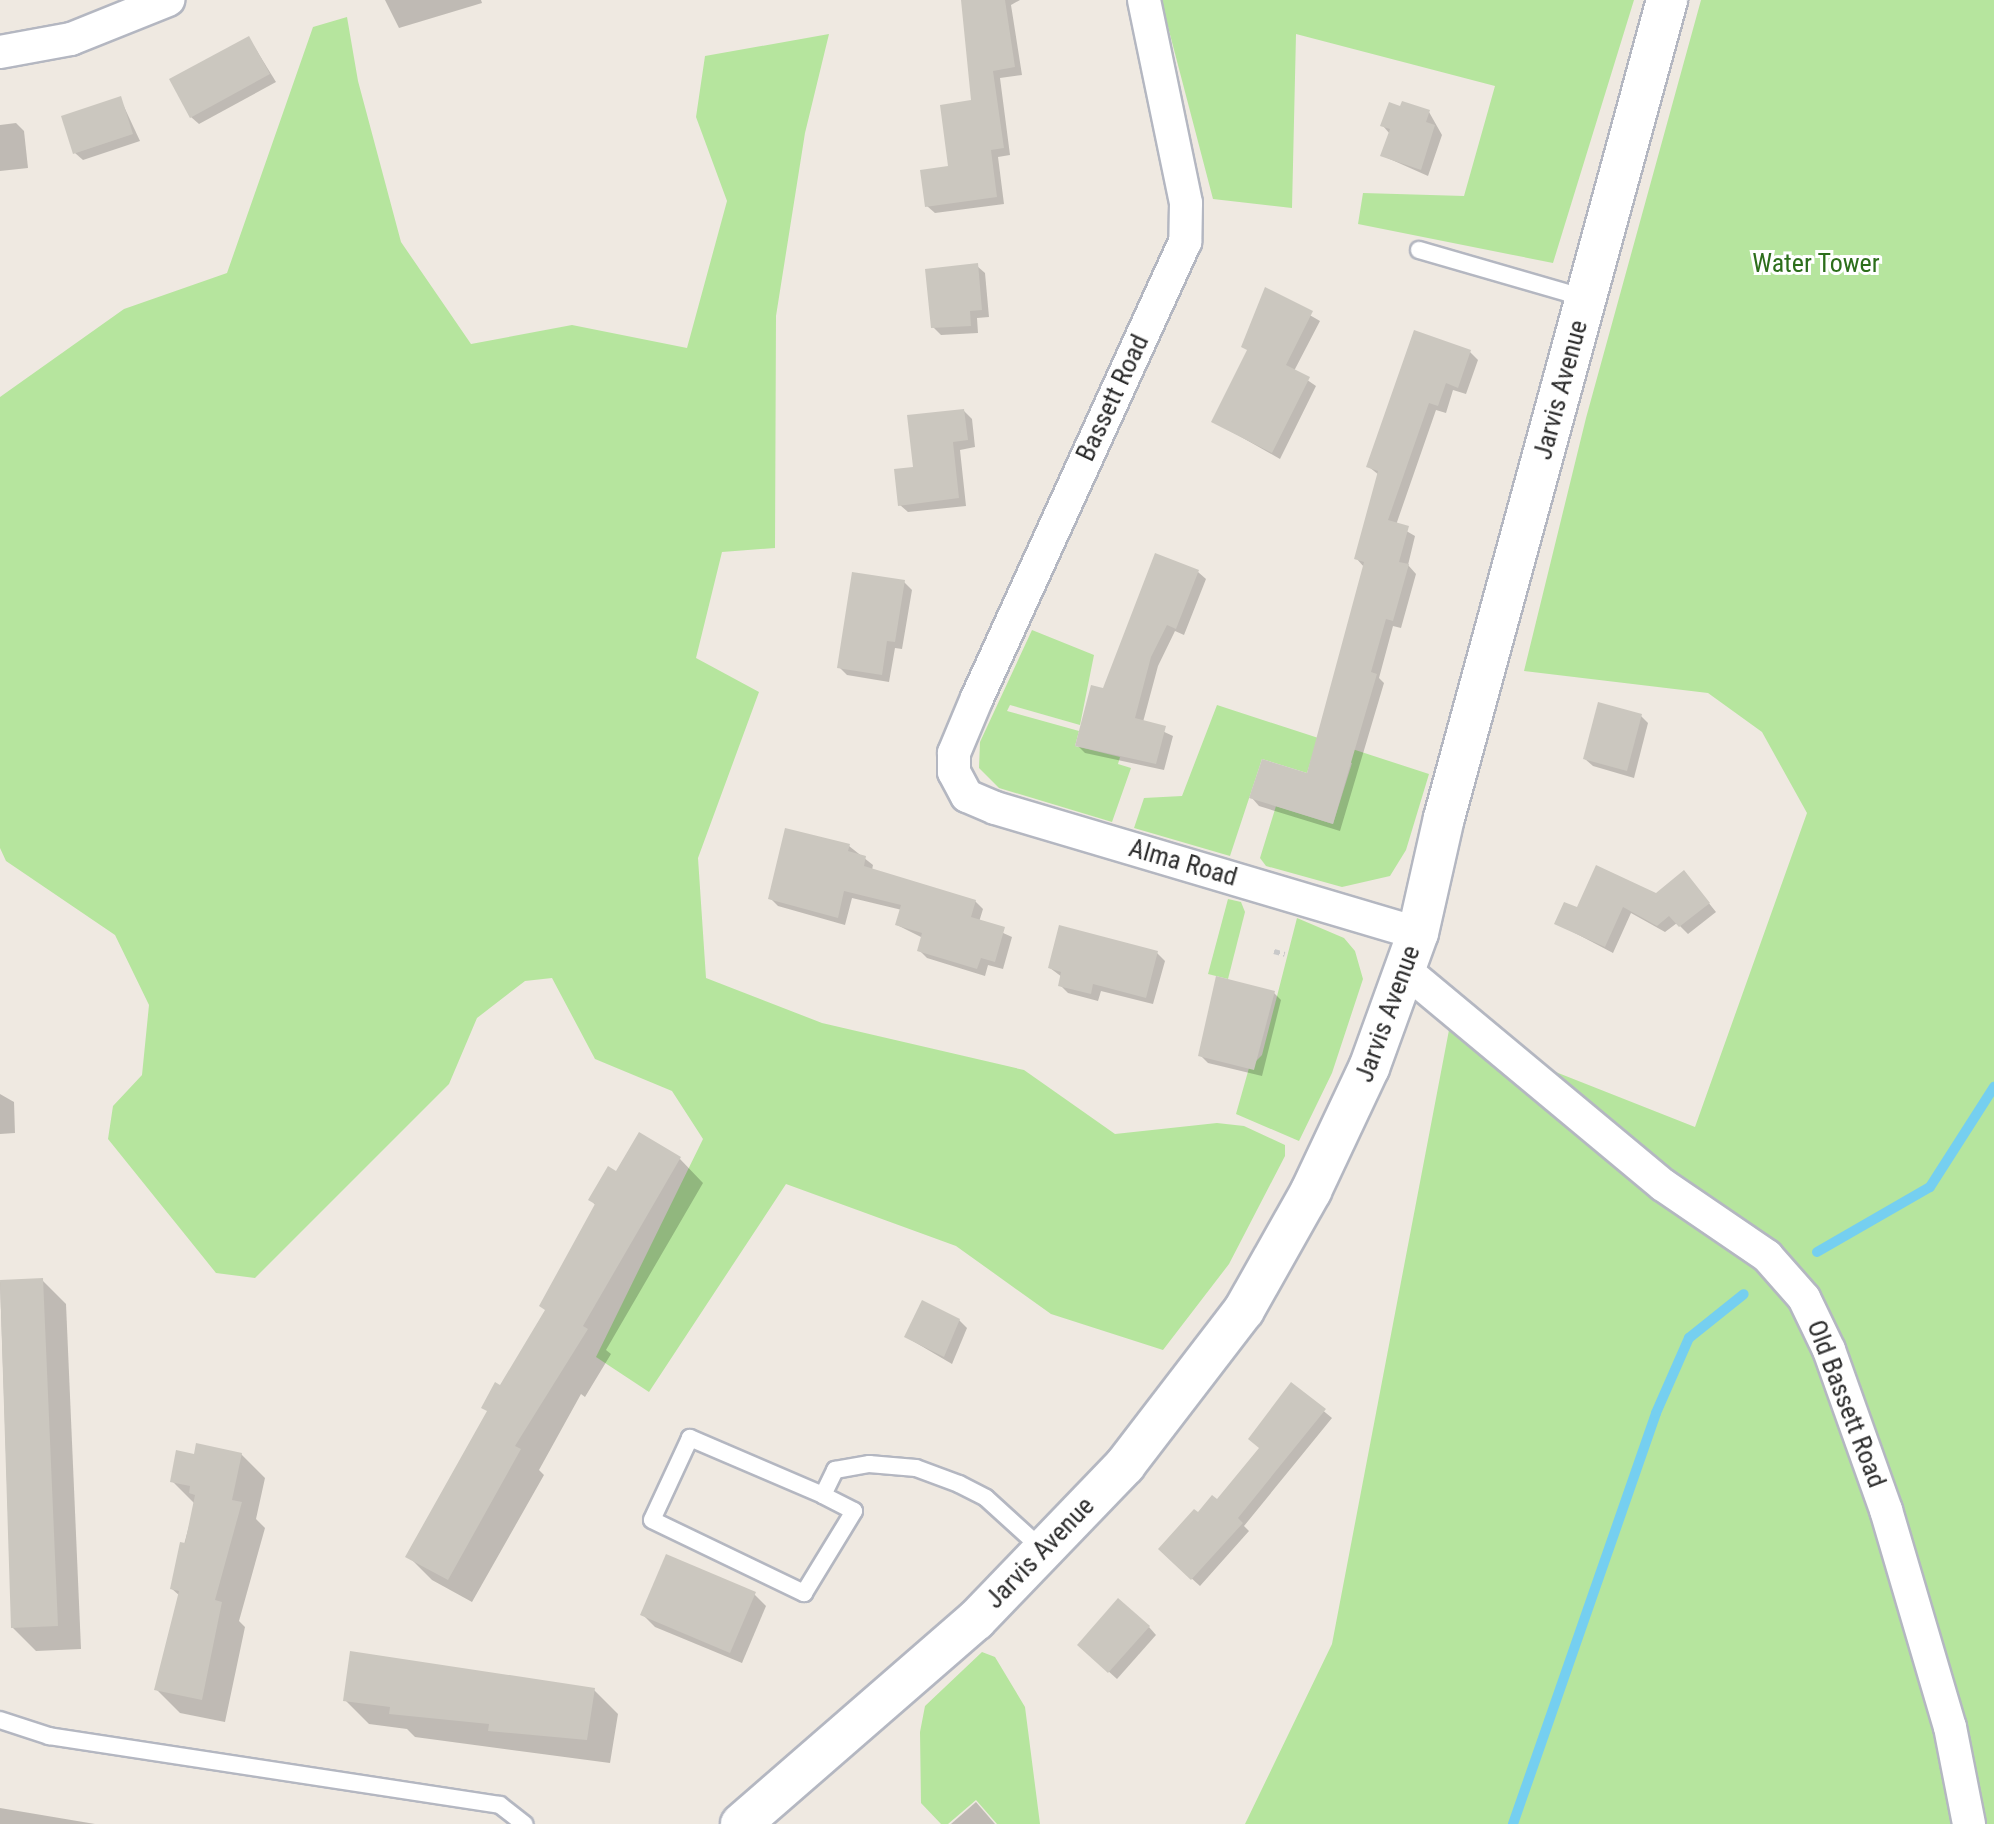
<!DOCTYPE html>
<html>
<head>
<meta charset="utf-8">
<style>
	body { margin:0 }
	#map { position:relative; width:1994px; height:1824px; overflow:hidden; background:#efe9e1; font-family:"Roboto Condensed",sans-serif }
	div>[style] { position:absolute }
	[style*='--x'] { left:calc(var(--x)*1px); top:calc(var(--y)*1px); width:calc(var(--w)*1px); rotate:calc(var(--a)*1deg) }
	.green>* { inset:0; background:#b6e59e }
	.shadow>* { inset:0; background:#0003 }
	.stream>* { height:10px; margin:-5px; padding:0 5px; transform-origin:5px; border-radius:5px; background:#75cff0 }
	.building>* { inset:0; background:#cbc7bf }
	.path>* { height:5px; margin-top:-2.5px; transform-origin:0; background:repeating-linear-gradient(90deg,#c9c9c9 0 6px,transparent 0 10px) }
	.roads { filter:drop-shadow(2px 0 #b4b7c1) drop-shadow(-2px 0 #b4b7c1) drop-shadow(0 2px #b4b7c1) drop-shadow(0 -2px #b4b7c1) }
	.service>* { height:16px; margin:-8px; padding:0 8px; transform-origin:8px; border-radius:8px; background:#fff }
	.minor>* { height:32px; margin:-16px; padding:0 16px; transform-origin:16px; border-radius:16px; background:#fff }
	.tertiary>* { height:40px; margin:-20px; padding:0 20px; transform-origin:20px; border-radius:20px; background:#fff }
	span { translate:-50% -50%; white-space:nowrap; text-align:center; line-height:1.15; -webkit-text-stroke:6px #fff; paint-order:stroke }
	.park-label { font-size:26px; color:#2c6e1b }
	.street-label { font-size:26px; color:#2e2e2e }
</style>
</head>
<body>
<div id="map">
	<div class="green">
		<div style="clip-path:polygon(1161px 0,1634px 0,1553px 263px,1358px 224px,1363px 193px,1464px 196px,1495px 86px,1296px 34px,1292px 208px,1213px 199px)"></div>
		<div style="clip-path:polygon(1701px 0,1994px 0,1994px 1824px,1245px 1824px,1332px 1644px,1449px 1030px,1695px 1127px,1807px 813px,1762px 732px,1708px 693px,1524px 671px,1586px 418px)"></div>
		<div style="clip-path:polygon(347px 17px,358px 81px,401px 242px,471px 344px,572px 325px,687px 348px,727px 201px,696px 117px,705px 56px,829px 34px,805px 133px,776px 316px,775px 548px,722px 552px,696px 658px,759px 692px,698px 858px,706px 978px,822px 1023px,1024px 1070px,1115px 1134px,1217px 1123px,1244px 1126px,1285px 1145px,1285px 1156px,1229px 1264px,1163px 1350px,1051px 1314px,956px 1246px,786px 1184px,649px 1392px,596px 1357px,703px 1139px,672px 1091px,595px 1059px,552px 978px,525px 981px,477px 1018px,449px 1084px,255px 1278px,216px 1273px,108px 1139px,113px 1106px,142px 1075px,149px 1005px,115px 935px,6px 861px,0 848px,0 397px,124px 309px,227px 273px,313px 27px)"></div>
		<div style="clip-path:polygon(1032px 630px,1094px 655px,1080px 725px,1010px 705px,1007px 711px,1079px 731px,1075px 746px,1120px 757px,1118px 764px,1131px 768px,1112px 822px,999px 788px,979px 768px,980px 742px)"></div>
		<div style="clip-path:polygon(1217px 705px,1429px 774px,1406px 850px,1390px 876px,1342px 887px,1266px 866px,1260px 858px,1276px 806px,1333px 824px,1352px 763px,1314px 751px,1307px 773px,1262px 759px,1230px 856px,1134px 828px,1144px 798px,1182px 796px)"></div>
		<div style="clip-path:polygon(1228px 899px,1241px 902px,1245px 912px,1228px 979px,1208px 974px)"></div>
		<div style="clip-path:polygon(1297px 918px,1344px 938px,1355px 951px,1363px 979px,1332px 1073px,1299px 1141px,1236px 1114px,1249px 1068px,1262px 1055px)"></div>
		<div style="clip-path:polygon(982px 1652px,995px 1657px,1025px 1707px,1040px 1824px,997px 1824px,976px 1800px,948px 1824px,941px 1824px,921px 1803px,920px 1732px,925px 1706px)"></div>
	</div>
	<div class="shadow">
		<div style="clip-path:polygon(385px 0,481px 0,482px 3px,399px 28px)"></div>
		<div style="clip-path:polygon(962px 0,1020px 0,1011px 5px,1022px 75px,1000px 78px,1010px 155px,998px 157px,1004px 204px,935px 213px,927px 206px,951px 168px,973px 102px)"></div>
		<div style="clip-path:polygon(249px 38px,276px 82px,199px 124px,191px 117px)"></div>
		<div style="clip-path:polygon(120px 98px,140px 141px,83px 160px,75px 153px)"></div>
		<div style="clip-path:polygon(1429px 112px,1442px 135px,1428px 176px,1383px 156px,1390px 134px,1383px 126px)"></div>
		<div style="clip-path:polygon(16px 123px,24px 131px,28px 168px,0 171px,0 125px)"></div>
		<div style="clip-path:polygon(977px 266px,985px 273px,989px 317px,977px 318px,978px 333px,941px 335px,933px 327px)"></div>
		<div style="clip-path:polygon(1266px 290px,1320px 321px,1294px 371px,1316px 386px,1280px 459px,1213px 421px,1249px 352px)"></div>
		<div style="clip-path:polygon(1470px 352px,1478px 360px,1466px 394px,1453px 390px,1446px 413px,1436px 410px,1396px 525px,1415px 536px,1408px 565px,1416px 574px,1401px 628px,1393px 626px,1379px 678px,1384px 683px,1340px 831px,1259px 806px,1252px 798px,1308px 775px,1364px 567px,1356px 558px,1379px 475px,1369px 467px)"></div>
		<div style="clip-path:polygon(964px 411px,972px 419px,975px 447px,960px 450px,966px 506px,908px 512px,900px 505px,915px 469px)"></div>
		<div style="clip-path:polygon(1198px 572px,1206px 579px,1184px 635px,1175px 631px,1158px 666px,1143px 722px,1173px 736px,1164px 770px,1085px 753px,1077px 745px,1104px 690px)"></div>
		<div style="clip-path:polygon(904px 582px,912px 590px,902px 649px,895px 648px,889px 682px,847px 675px,839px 667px)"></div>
		<div style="clip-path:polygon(1641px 716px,1648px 723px,1634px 778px,1593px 766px,1585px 759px)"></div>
		<div style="clip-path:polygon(849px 846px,873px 865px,872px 870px,975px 901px,983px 909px,979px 922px,1012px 937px,1003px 969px,988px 965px,985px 976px,927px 958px,919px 950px,923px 938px,897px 925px,902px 910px,852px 898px,845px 925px,778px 906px,770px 898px)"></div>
		<div style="clip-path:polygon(1691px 881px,1716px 912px,1688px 934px,1677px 923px,1665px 932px,1631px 913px,1613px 953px,1556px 923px,1578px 910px,1656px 895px)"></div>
		<div style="clip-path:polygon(1157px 953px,1165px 961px,1153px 1004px,1101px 991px,1098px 1001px,1068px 993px,1060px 985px,1062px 977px,1050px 968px)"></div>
		<div style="clip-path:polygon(1274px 993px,1281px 1000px,1262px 1076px,1208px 1063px,1200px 1055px)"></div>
		<div style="clip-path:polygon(0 1094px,14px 1102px,15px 1133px,0 1134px)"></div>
		<div style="clip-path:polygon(680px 1159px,703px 1183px,606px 1350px,611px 1354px,585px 1397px,581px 1394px,539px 1470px,544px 1475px,472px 1602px,432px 1580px,408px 1556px,546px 1311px,596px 1206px,591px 1200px,617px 1174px)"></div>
		<div style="clip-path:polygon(42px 1280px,66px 1304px,81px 1649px,36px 1651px,12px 1627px,0 1282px)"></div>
		<div style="clip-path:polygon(959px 1320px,967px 1328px,952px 1364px,906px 1337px)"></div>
		<div style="clip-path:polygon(1292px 1385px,1332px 1418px,1244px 1526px,1249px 1531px,1200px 1586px,1168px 1557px,1198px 1515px,1217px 1502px,1261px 1449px)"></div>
		<div style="clip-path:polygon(241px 1454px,265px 1478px,256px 1519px,265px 1528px,239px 1621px,245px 1627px,225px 1722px,180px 1713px,156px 1689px,180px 1596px,172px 1589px,195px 1504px,172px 1481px,195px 1456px)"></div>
		<div style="clip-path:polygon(754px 1594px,766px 1606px,742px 1663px,655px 1627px,643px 1615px)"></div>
		<div style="clip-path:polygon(1149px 1627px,1156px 1635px,1117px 1679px,1087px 1652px)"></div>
		<div style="clip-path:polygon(594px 1690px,618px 1714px,610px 1763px,415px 1737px,407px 1729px,369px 1724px,345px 1700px)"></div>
		<div style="clip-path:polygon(976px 1802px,995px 1824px,951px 1824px)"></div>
		<div style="clip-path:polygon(0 1808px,95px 1824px,0 1824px)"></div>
	</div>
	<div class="stream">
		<div style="--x:1817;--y:1252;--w:130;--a:-29.9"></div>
		<div style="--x:1930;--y:1187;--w:119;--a:-57.4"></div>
		<div style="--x:1513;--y:1824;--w:435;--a:-70.8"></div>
		<div style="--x:1656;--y:1413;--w:82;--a:-66.3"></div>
		<div style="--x:1689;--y:1338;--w:70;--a:-38.7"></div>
	</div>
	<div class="building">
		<div style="clip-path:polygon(961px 0,1005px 0,1015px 67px,993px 71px,1004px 148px,991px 150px,997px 197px,925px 207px,920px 170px,948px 166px,940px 105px,971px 100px)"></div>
		<div style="clip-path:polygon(249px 36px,270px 74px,190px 118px,169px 79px)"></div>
		<div style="clip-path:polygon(121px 96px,133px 134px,73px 154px,61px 116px)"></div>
		<div style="clip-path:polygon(1402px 101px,1430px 110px,1426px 122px,1435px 125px,1421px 170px,1380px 156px,1390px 129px,1380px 126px,1389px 102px,1400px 106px)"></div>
		<div style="clip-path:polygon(978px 263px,982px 310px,970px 311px,971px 326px,931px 328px,925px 269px)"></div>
		<div style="clip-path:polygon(1265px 287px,1313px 311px,1286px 365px,1310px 377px,1272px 453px,1211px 422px,1247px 350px,1241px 347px)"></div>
		<div style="clip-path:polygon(1414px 330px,1471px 350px,1458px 388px,1446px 383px,1438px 406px,1429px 403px,1388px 520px,1409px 526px,1399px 562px,1409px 564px,1393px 621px,1386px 619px,1371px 672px,1377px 674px,1333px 824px,1249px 798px,1262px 759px,1307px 773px,1364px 562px,1354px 559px,1378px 471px,1366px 467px)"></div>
		<div style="clip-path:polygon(964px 409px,968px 440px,953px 442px,959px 498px,898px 506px,894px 469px,913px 467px,907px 415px)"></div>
		<div style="clip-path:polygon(1155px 553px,1199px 570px,1176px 629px,1167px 625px,1151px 657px,1135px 718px,1166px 726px,1156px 764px,1075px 746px,1091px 685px,1103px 688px)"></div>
		<div style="clip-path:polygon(852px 572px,905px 580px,895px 642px,887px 641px,882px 675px,837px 668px)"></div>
		<div style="clip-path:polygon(1598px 702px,1642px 714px,1627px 771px,1583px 759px)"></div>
		<div style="clip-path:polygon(785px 828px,850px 844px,848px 851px,866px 856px,864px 866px,976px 900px,971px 917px,1005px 927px,995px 962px,981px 958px,977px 969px,917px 951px,922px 933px,895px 925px,901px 905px,844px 891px,838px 918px,768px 899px)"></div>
		<div style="clip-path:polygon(1596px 865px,1656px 893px,1684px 870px,1710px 903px,1679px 927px,1669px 916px,1657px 926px,1623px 907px,1605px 947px,1554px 924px,1564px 902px,1577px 907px)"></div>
		<div style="clip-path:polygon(1059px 925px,1158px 951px,1146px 998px,1093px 984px,1091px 994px,1058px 986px,1061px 972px,1048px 968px)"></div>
		<div style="clip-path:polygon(1216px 976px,1275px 991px,1254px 1070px,1198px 1056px)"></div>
		<div style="clip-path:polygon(639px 1132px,681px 1157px,583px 1326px,588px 1329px,515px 1446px,521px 1449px,448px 1580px,405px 1557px,487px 1411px,481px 1408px,495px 1382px,500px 1385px,545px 1310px,539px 1306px,595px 1204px,588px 1200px,608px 1166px,616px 1171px)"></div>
		<div style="clip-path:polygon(43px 1278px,58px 1626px,11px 1628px,0 1280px)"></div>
		<div style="clip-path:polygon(922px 1300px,960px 1319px,944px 1357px,904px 1337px)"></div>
		<div style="clip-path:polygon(1291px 1382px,1326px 1409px,1238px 1518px,1243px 1523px,1191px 1580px,1158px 1549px,1194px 1509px,1198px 1512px,1212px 1495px,1217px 1499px,1259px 1448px,1248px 1439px)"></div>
		<div style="clip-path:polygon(196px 1443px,242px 1453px,232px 1500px,242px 1502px,215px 1600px,222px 1602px,202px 1700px,154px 1690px,179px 1591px,170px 1589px,180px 1542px,185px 1543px,195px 1495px,189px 1493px,190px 1486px,170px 1482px,176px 1450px,194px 1454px)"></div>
		<div style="clip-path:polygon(666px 1554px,756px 1592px,730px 1653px,640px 1615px)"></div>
		<div style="clip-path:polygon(1118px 1598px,1150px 1626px,1108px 1673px,1077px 1645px)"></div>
		<div style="clip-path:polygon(350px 1651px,595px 1688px,587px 1740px,488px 1731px,489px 1724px,389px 1714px,390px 1707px,343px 1701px)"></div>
	</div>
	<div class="path">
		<div style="--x:1274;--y:951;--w:11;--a:15"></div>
	</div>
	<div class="roads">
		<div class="service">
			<div style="--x:1419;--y:250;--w:173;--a:16.1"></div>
			<div style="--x:823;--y:1495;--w:145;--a:-156.8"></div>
			<div style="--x:690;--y:1438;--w:90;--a:114.9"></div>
			<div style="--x:652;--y:1520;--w:169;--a:25.7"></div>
			<div style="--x:804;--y:1593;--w:96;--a:-58.6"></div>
			<div style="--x:854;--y:1511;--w:35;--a:-153"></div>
			<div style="--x:823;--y:1495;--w:28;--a:-64"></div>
			<div style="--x:835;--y:1470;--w:35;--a:-10"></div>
			<div style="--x:869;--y:1464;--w:47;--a:4.9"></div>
			<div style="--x:916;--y:1468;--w:46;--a:20.4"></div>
			<div style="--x:959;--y:1484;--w:30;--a:27"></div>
			<div style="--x:986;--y:1498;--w:76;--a:42.3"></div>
			<div style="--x:0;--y:1720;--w:52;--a:18.1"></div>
			<div style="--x:49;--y:1736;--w:456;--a:8.7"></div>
			<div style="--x:500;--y:1805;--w:31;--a:38"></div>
		</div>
		<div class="minor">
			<div style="--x:1144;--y:0;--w:207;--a:78.3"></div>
			<div style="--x:1186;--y:203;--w:39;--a:91"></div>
			<div style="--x:1185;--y:242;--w:501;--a:114.52"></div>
			<div style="--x:977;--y:698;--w:60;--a:112.7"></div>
			<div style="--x:954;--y:753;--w:19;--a:90"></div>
			<div style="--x:954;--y:772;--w:27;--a:62"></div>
			<div style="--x:967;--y:796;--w:30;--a:23"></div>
			<div style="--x:995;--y:808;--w:441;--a:16.5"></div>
			<div style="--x:0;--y:52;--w:72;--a:-10.4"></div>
			<div style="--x:71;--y:39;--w:105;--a:-21.9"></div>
			<div style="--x:1406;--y:971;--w:334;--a:39.8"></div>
			<div style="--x:1663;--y:1185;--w:126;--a:34.3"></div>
			<div style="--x:1767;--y:1256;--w:56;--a:48.6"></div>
			<div style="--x:1804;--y:1298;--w:58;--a:64.3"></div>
			<div style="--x:1829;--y:1350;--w:170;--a:70.4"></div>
			<div style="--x:1886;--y:1510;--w:226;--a:73.6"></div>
			<div style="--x:1950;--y:1727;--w:99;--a:78.9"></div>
		</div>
		<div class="tertiary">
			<div style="--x:741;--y:1824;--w:311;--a:-41"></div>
			<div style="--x:976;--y:1620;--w:215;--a:-46.1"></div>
			<div style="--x:1125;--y:1465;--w:195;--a:-52.5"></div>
			<div style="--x:1244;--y:1310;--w:137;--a:-60.6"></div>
			<div style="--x:1311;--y:1191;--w:136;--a:-64.8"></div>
			<div style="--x:1369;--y:1068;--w:144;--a:-70.1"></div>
			<div style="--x:1418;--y:933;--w:118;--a:-77.3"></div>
			<div style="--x:1444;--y:818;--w:848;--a:-74.75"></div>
		</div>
	</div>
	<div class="park-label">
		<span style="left:1816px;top:264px">Water Tower</span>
	</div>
	<div class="street-label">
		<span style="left:1561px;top:390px;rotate:-75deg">Jarvis Avenue</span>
		<span style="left:1113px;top:398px;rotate:-65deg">Bassett Road</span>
		<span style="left:1183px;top:863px;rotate:16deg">Alma Road</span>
		<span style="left:1388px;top:1014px;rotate:-70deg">Jarvis Avenue</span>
		<span style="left:1846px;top:1404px;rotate:69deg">Old Bassett Road</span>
		<span style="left:1040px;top:1553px;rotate:-46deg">Jarvis Avenue</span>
	</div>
</div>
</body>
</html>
